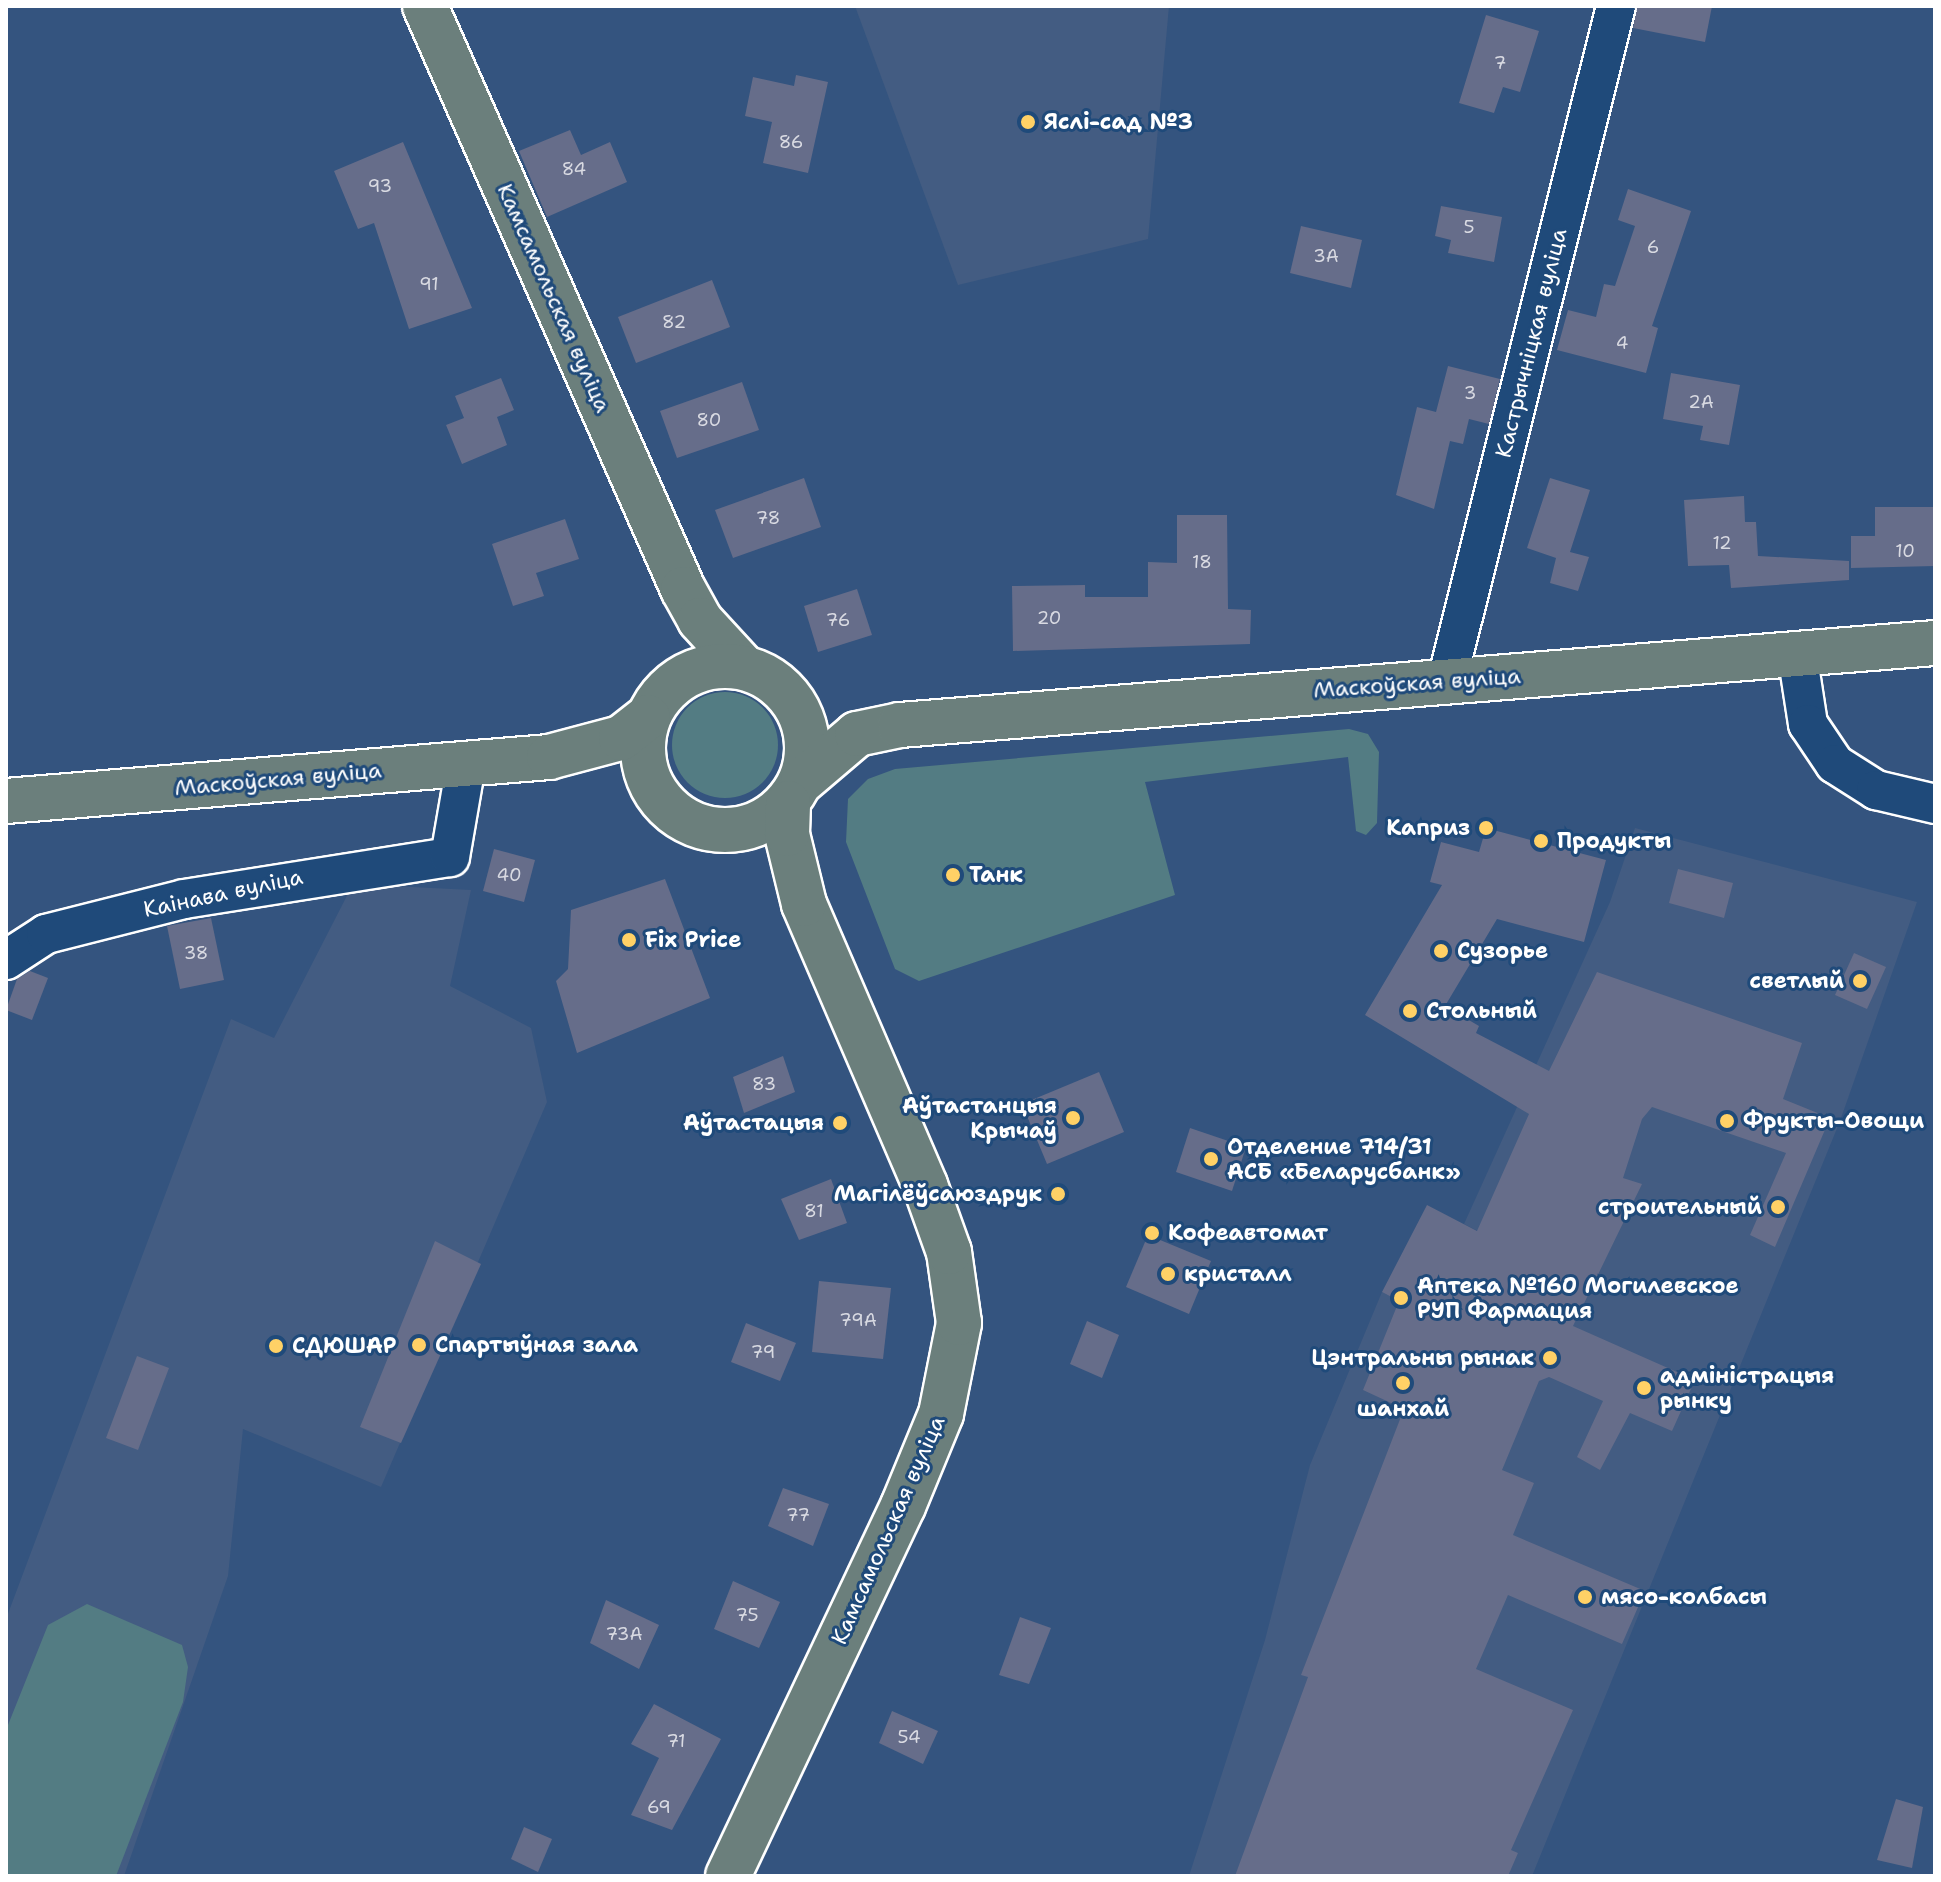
<!DOCTYPE html>
<html>
<head>
<meta charset="utf-8">
<style>
	body { margin:0 }
	#map { position:relative; width:1941px; height:1882px; overflow:hidden; background:#34547f; font-family:"Shantell Sans",sans-serif }
	div>[style] { position:absolute }
	[style*='--x'] { left:calc(var(--x)*1px); top:calc(var(--y)*1px); width:calc(var(--w)*1px); rotate:calc(var(--a)*1deg) }
	.built>* { inset:0; background:#435c82 }
	.green>* { inset:0; background:#537c83 }
	.round { border-radius:50% }
	.building>* { inset:0; background:#666d8a }
	.roads { filter:drop-shadow(2px 0 #fff) drop-shadow(-2px 0 #fff) drop-shadow(0 2px #fff) drop-shadow(0 -2px #fff) }
	.minor>* { height:38px; margin:-19px; padding:0 19px; transform-origin:19px; border-radius:19px; background:#1f4a7a }
	.major>* { height:44px; margin:-22px; padding:0 22px; transform-origin:22px; border-radius:22px; background:#6b7f7c }
	.major>.ring { margin:-22px; padding:0; box-sizing:content-box; background:none; border:44px solid #6b7f7c; border-radius:50% }
	.dots>* { width:22px; height:22px; translate:-50% -50%; box-sizing:border-box; border:4px solid #1f4a7a; border-radius:50% }
	span { translate:-50% -50%; white-space:nowrap; text-align:center; line-height:1.15; -webkit-text-stroke:6px #1f4a7a; paint-order:stroke }
	.number-label { font-size:18px; color:#d9dae2 }
	.number-label span { -webkit-text-stroke-width:0 }
	.poi-label { font-size:22px; color:#fff; font-weight:700 }
	.left { translate:0 -50%; text-align:left }
	.right { translate:-100% -50%; text-align:right }
	.street-label { font-size:22px; color:#fff }
	.frame { position:absolute; inset:0; border:8px solid #fff; pointer-events:none }
</style>
</head>
<body>
<div id="map">
	<div class="built">
		<div style="clip-path:polygon(855px 6px,1169px 6px,1148px 239px,958px 285px)"></div>
		<div style="clip-path:polygon(1635px 828px,1917px 902px,1840px 1121px,1532px 1876px,1189px 1876px,1265px 1640px,1310px 1465px,1382px 1292px,1448px 1326px,1493px 1239px,1464px 1224px,1610px 902px)"></div>
		<div style="clip-path:polygon(353px 884px,471px 890px,450px 986px,531px 1028px,547px 1102px,381px 1487px,243px 1429px,228px 1576px,124px 1876px,6px 1876px,6px 1619px,231px 1019px,274px 1038px)"></div>
	</div>
	<div class="green">
		<div class="round" style="left:672px;top:692px;width:106px;height:106px"></div>
		<div style="clip-path:polygon(1349px 729px,1368px 734px,1379px 752px,1377px 823px,1366px 835px,1356px 831px,1348px 757px,1145px 782px,1175px 895px,919px 981px,895px 969px,846px 842px,848px 799px,868px 779px,895px 769px)"></div>
		<div style="clip-path:polygon(87px 1604px,182px 1645px,188px 1667px,183px 1702px,116px 1876px,6px 1876px,6px 1730px,48px 1625px)"></div>
	</div>
	<div class="building">
		<div style="clip-path:polygon(1637px 6px,1712px 6px,1705px 42px,1633px 28px)"></div>
		<div style="clip-path:polygon(1486px 15px,1539px 31px,1520px 92px,1503px 87px,1494px 113px,1459px 103px)"></div>
		<div style="clip-path:polygon(796px 75px,828px 82px,808px 173px,763px 163px,772px 122px,745px 116px,753px 77px,794px 86px)"></div>
		<div style="clip-path:polygon(570px 130px,581px 155px,610px 142px,627px 182px,547px 217px,519px 151px)"></div>
		<div style="clip-path:polygon(403px 142px,472px 308px,409px 329px,374px 223px,358px 229px,334px 171px)"></div>
		<div style="clip-path:polygon(1628px 189px,1691px 211px,1652px 326px,1658px 328px,1646px 373px,1557px 350px,1568px 310px,1596px 317px,1604px 284px,1615px 286px,1635px 226px,1618px 220px)"></div>
		<div style="clip-path:polygon(1441px 206px,1502px 217px,1494px 262px,1448px 253px,1451px 240px,1435px 236px)"></div>
		<div style="clip-path:polygon(1301px 226px,1362px 240px,1351px 288px,1290px 273px)"></div>
		<div style="clip-path:polygon(712px 280px,730px 327px,636px 363px,618px 317px)"></div>
		<div style="clip-path:polygon(1448px 366px,1500px 379px,1489px 424px,1469px 419px,1463px 444px,1450px 441px,1434px 509px,1396px 495px,1417px 407px,1436px 412px)"></div>
		<div style="clip-path:polygon(1671px 373px,1740px 385px,1729px 445px,1700px 440px,1703px 426px,1663px 419px)"></div>
		<div style="clip-path:polygon(501px 378px,514px 410px,497px 417px,507px 445px,462px 464px,446px 425px,464px 418px,455px 396px)"></div>
		<div style="clip-path:polygon(742px 382px,759px 430px,677px 458px,660px 411px)"></div>
		<div style="clip-path:polygon(804px 478px,821px 527px,733px 558px,715px 510px)"></div>
		<div style="clip-path:polygon(1550px 478px,1590px 490px,1570px 552px,1589px 557px,1578px 591px,1550px 583px,1556px 558px,1527px 548px)"></div>
		<div style="clip-path:polygon(1744px 496px,1745px 522px,1756px 522px,1758px 556px,1849px 561px,1849px 580px,1731px 588px,1729px 565px,1688px 566px,1684px 500px)"></div>
		<div style="clip-path:polygon(1875px 507px,1935px 507px,1935px 566px,1851px 568px,1851px 536px,1875px 536px)"></div>
		<div style="clip-path:polygon(1177px 515px,1227px 515px,1228px 609px,1251px 610px,1250px 644px,1013px 651px,1012px 586px,1085px 585px,1085px 597px,1148px 597px,1148px 562px,1177px 563px)"></div>
		<div style="clip-path:polygon(565px 519px,579px 559px,536px 573px,544px 596px,513px 606px,492px 544px)"></div>
		<div style="clip-path:polygon(857px 589px,872px 635px,818px 652px,804px 606px)"></div>
		<div style="clip-path:polygon(1486px 828px,1606px 860px,1584px 942px,1497px 919px,1445px 1006px,1479px 1026px,1476px 1033px,1549px 1071px,1597px 972px,1802px 1043px,1783px 1099px,1830px 1118px,1775px 1247px,1750px 1235px,1786px 1153px,1652px 1107px,1642px 1119px,1623px 1178px,1642px 1184px,1573px 1326px,1695px 1380px,1672px 1431px,1630px 1413px,1600px 1470px,1577px 1457px,1603px 1401px,1549px 1377px,1539px 1381px,1502px 1470px,1534px 1483px,1513px 1535px,1645px 1591px,1622px 1644px,1508px 1595px,1476px 1669px,1573px 1710px,1511px 1850px,1518px 1853px,1508px 1876px,1235px 1876px,1308px 1677px,1301px 1675px,1404px 1409px,1363px 1390px,1399px 1301px,1382px 1292px,1427px 1205px,1477px 1231px,1529px 1114px,1365px 1015px,1442px 885px,1430px 882px,1441px 842px,1479px 852px)"></div>
		<div style="clip-path:polygon(494px 849px,535px 860px,524px 902px,483px 891px)"></div>
		<div style="clip-path:polygon(1678px 869px,1733px 883px,1724px 918px,1669px 903px)"></div>
		<div style="clip-path:polygon(665px 879px,710px 998px,577px 1053px,556px 981px,568px 969px,571px 910px)"></div>
		<div style="clip-path:polygon(211px 918px,224px 980px,180px 989px,167px 926px)"></div>
		<div style="clip-path:polygon(1854px 953px,1886px 967px,1867px 1009px,1835px 995px)"></div>
		<div style="clip-path:polygon(30px 971px,48px 978px,32px 1020px,6px 1010px,17px 979px)"></div>
		<div style="clip-path:polygon(783px 1056px,795px 1092px,744px 1113px,733px 1077px)"></div>
		<div style="clip-path:polygon(1099px 1072px,1124px 1132px,1047px 1164px,1022px 1104px)"></div>
		<div style="clip-path:polygon(1190px 1128px,1246px 1147px,1232px 1191px,1176px 1172px)"></div>
		<div style="clip-path:polygon(831px 1179px,847px 1223px,799px 1240px,781px 1199px)"></div>
		<div style="clip-path:polygon(1148px 1235px,1211px 1261px,1189px 1314px,1126px 1287px)"></div>
		<div style="clip-path:polygon(435px 1241px,481px 1264px,401px 1443px,360px 1427px)"></div>
		<div style="clip-path:polygon(819px 1281px,891px 1288px,883px 1359px,812px 1352px)"></div>
		<div style="clip-path:polygon(1087px 1321px,1119px 1335px,1102px 1378px,1070px 1364px)"></div>
		<div style="clip-path:polygon(746px 1323px,796px 1343px,780px 1381px,731px 1362px)"></div>
		<div style="clip-path:polygon(137px 1356px,169px 1368px,138px 1450px,106px 1438px)"></div>
		<div style="clip-path:polygon(783px 1488px,829px 1504px,813px 1546px,768px 1526px)"></div>
		<div style="clip-path:polygon(733px 1581px,780px 1602px,759px 1648px,714px 1629px)"></div>
		<div style="clip-path:polygon(606px 1600px,659px 1625px,639px 1669px,590px 1643px)"></div>
		<div style="clip-path:polygon(1020px 1617px,1051px 1628px,1029px 1684px,999px 1675px)"></div>
		<div style="clip-path:polygon(654px 1704px,721px 1739px,672px 1830px,631px 1815px,659px 1758px,631px 1744px)"></div>
		<div style="clip-path:polygon(892px 1711px,938px 1731px,923px 1764px,879px 1743px)"></div>
		<div style="clip-path:polygon(1896px 1799px,1923px 1807px,1912px 1868px,1877px 1860px)"></div>
		<div style="clip-path:polygon(524px 1827px,552px 1839px,538px 1872px,511px 1859px)"></div>
	</div>
	<div class="roads">
		<div class="minor">
			<div style="--x:1797;--y:653;--w:72;--a:81.2"></div>
			<div style="--x:1808;--y:724;--w:48;--a:56"></div>
			<div style="--x:1835;--y:764;--w:49;--a:32.4"></div>
			<div style="--x:1876;--y:790;--w:61;--a:13.3"></div>
			<div style="--x:1447;--y:680;--w:695;--a:-75.92"></div>
			<div style="--x:6;--y:960;--w:48;--a:-33"></div>
			<div style="--x:46;--y:934;--w:142;--a:-14.2"></div>
			<div style="--x:184;--y:899;--w:269;--a:-9"></div>
			<div style="--x:450;--y:857;--w:94;--a:-80.2"></div>
		</div>
		<div class="major">
			<div style="--x:425;--y:6;--w:638;--a:66.13"></div>
			<div style="--x:683;--y:589;--w:35;--a:61"></div>
			<div style="--x:700;--y:620;--w:64;--a:47.5"></div>
			<div class="ring" style="left:643px;top:666px;width:120px;height:120px"></div>
			<div style="--x:803;--y:780;--w:71;--a:-40.4"></div>
			<div style="--x:857;--y:734;--w:44;--a:-11.8"></div>
			<div style="--x:900;--y:725;--w:1038;--a:-4.53"></div>
			<div style="--x:6;--y:801;--w:545;--a:-4.63"></div>
			<div style="--x:549;--y:757;--w:74;--a:-14.8"></div>
			<div style="--x:621;--y:738;--w:34;--a:-38"></div>
			<div style="--x:728;--y:1876;--w:409;--a:-64.7"></div>
			<div style="--x:903;--y:1506;--w:100;--a:-67.6"></div>
			<div style="--x:941;--y:1414;--w:93;--a:-78.8"></div>
			<div style="--x:959;--y:1323;--w:72;--a:-98"></div>
			<div style="--x:949;--y:1252;--w:71;--a:-109.7"></div>
			<div style="--x:925;--y:1185;--w:306;--a:-113.3"></div>
			<div style="--x:804;--y:904;--w:72;--a:-103.7"></div>
			<div style="--x:787;--y:834;--w:31;--a:-88"></div>
		</div>
	</div>
	<div class="dots">
		<div style="left:1028px;top:122px;background:#ffd166"></div>
		<div style="left:1486px;top:828px;background:#ffd166"></div>
		<div style="left:1541px;top:841px;background:#ffd166"></div>
		<div style="left:953px;top:875px;background:#ffd166"></div>
		<div style="left:629px;top:940px;background:#ffd166"></div>
		<div style="left:1441px;top:951px;background:#ffd166"></div>
		<div style="left:1860px;top:981px;background:#ffd166"></div>
		<div style="left:1410px;top:1011px;background:#ffd166"></div>
		<div style="left:1073px;top:1118px;background:#ffd166"></div>
		<div style="left:1727px;top:1121px;background:#ffd166"></div>
		<div style="left:840px;top:1123px;background:#ffd166"></div>
		<div style="left:1211px;top:1159px;background:#ffd166"></div>
		<div style="left:1058px;top:1194px;background:#ffd166"></div>
		<div style="left:1778px;top:1207px;background:#ffd166"></div>
		<div style="left:1152px;top:1233px;background:#ffd166"></div>
		<div style="left:1168px;top:1274px;background:#ffd166"></div>
		<div style="left:1401px;top:1298px;background:#ffd166"></div>
		<div style="left:419px;top:1345px;background:#ffd166"></div>
		<div style="left:276px;top:1346px;background:#ffd166"></div>
		<div style="left:1550px;top:1358px;background:#ffd166"></div>
		<div style="left:1403px;top:1383px;background:#ffd166"></div>
		<div style="left:1644px;top:1388px;background:#ffd166"></div>
		<div style="left:1585px;top:1597px;background:#ffd166"></div>
	</div>
	<div class="number-label">
		<span style="left:1500px;top:63px">7</span>
		<span style="left:791px;top:142px">86</span>
		<span style="left:574px;top:169px">84</span>
		<span style="left:380px;top:186px">93</span>
		<span style="left:1469px;top:227px">5</span>
		<span style="left:1653px;top:247px">6</span>
		<span style="left:1326px;top:256px">3А</span>
		<span style="left:429px;top:284px">91</span>
		<span style="left:674px;top:322px">82</span>
		<span style="left:1622px;top:343px">4</span>
		<span style="left:1470px;top:393px">3</span>
		<span style="left:1701px;top:402px">2А</span>
		<span style="left:709px;top:420px">80</span>
		<span style="left:768px;top:518px">78</span>
		<span style="left:1722px;top:543px">12</span>
		<span style="left:1905px;top:551px">10</span>
		<span style="left:1202px;top:562px">18</span>
		<span style="left:1049px;top:618px">20</span>
		<span style="left:838px;top:620px">76</span>
		<span style="left:509px;top:875px">40</span>
		<span style="left:196px;top:953px">38</span>
		<span style="left:764px;top:1084px">83</span>
		<span style="left:814px;top:1211px">81</span>
		<span style="left:858px;top:1320px">79А</span>
		<span style="left:763px;top:1352px">79</span>
		<span style="left:798px;top:1515px">77</span>
		<span style="left:747px;top:1615px">75</span>
		<span style="left:624px;top:1634px">73А</span>
		<span style="left:909px;top:1737px">54</span>
		<span style="left:676px;top:1741px">71</span>
		<span style="left:659px;top:1807px">69</span>
	</div>
	<div class="poi-label">
		<span class="left" style="left:1044px;top:122px">Яслі-сад №3</span>
		<span class="right" style="left:1470px;top:828px">Каприз</span>
		<span class="left" style="left:1557px;top:841px">Продукты</span>
		<span class="left" style="left:969px;top:875px">Танк</span>
		<span class="left" style="left:645px;top:940px">Fix Price</span>
		<span class="left" style="left:1457px;top:951px">Сузорье</span>
		<span class="right" style="left:1844px;top:981px">светлый</span>
		<span class="left" style="left:1426px;top:1011px">Стольный</span>
		<span class="right" style="left:1057px;top:1118px">Аўтастанцыя<br>Крычаў</span>
		<span class="left" style="left:1743px;top:1121px">Фрукты-Овощи</span>
		<span class="right" style="left:824px;top:1123px">Аўтастацыя</span>
		<span class="left" style="left:1227px;top:1159px">Отделение 714/31<br>АСБ «Беларусбанк»</span>
		<span class="right" style="left:1042px;top:1194px">Магілёўсаюздрук</span>
		<span class="right" style="left:1762px;top:1207px">строительный</span>
		<span class="left" style="left:1168px;top:1233px">Кофеавтомат</span>
		<span class="left" style="left:1184px;top:1274px">кристалл</span>
		<span class="left" style="left:1417px;top:1298px">Аптека №160 Могилевское<br>РУП Фармация</span>
		<span class="left" style="left:435px;top:1345px">Спартыўная зала</span>
		<span class="left" style="left:292px;top:1346px">СДЮШАР</span>
		<span class="right" style="left:1534px;top:1358px">Цэнтральны рынак</span>
		<span class="left" style="left:1660px;top:1388px">адміністрацыя<br>рынку</span>
		<span style="left:1403px;top:1409px">шанхай</span>
		<span class="left" style="left:1601px;top:1597px">мясо-колбасы</span>
	</div>
	<div class="street-label">
		<span style="left:554px;top:298px;rotate:66deg">Камсамольская вуліца</span>
		<span style="left:1531px;top:343px;rotate:-76deg">Кастрычніцкая вуліца</span>
		<span style="left:1417px;top:683px;rotate:-4deg">Маскоўская вуліца</span>
		<span style="left:278px;top:779px;rotate:-5deg">Маскоўская вуліца</span>
		<span style="left:223px;top:893px;rotate:-12deg">Каінава вуліца</span>
		<span style="left:888px;top:1530px;rotate:-66deg">Камсамольская вуліца</span>
	</div>
	<div class="frame"></div>
</div>
</body>
</html>
